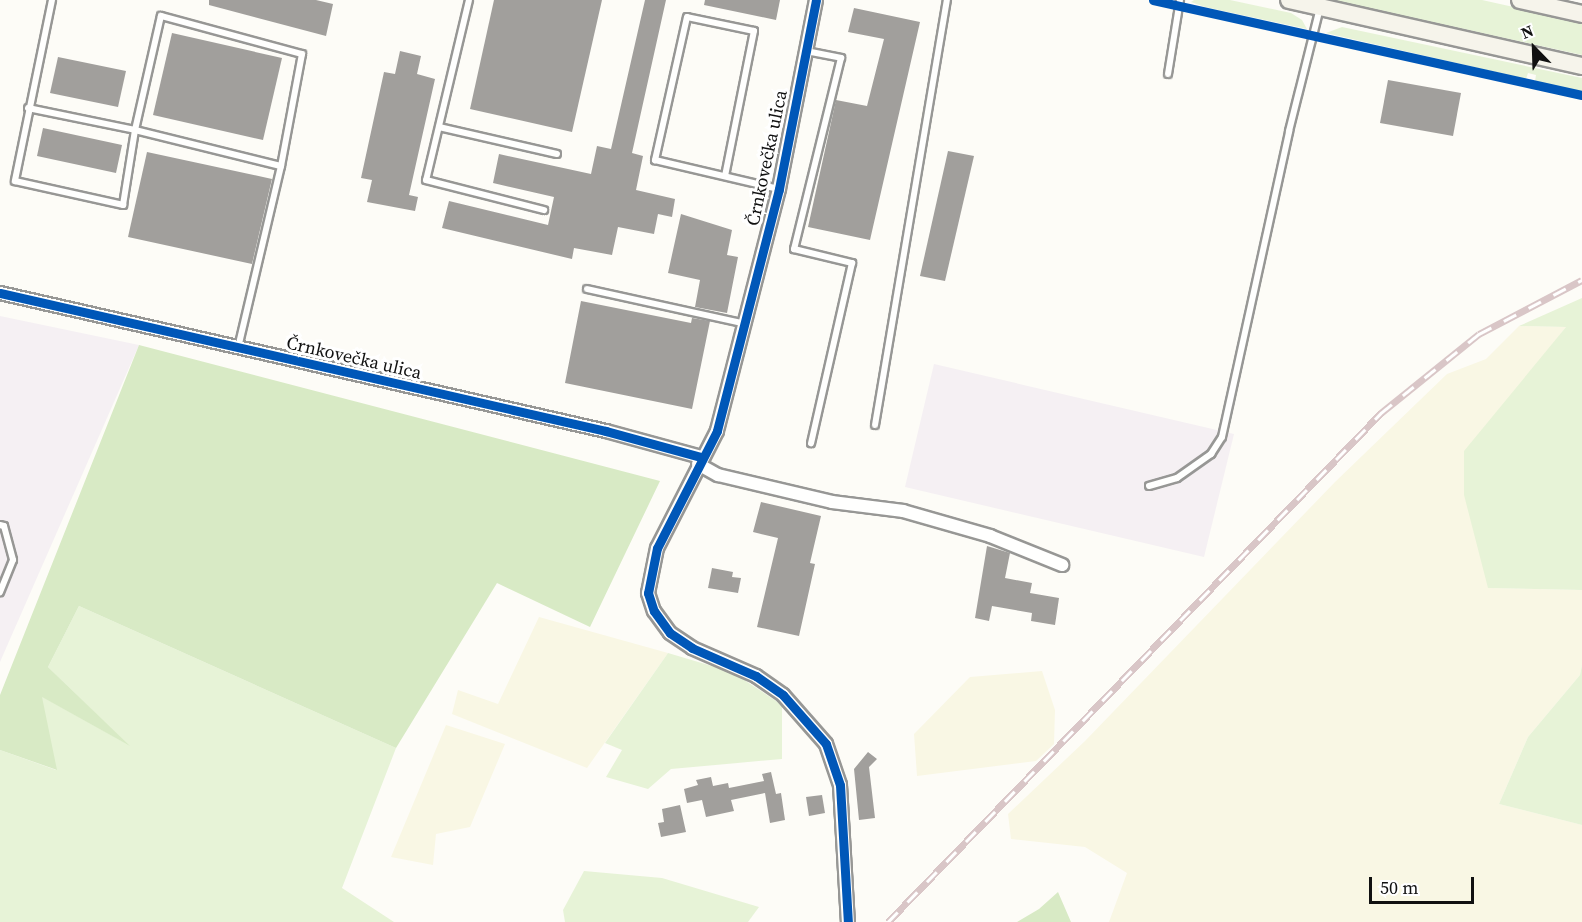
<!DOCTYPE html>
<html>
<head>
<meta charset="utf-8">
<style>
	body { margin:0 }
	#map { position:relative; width:1582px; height:922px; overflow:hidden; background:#fdfcf7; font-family:"Source Serif 4",serif }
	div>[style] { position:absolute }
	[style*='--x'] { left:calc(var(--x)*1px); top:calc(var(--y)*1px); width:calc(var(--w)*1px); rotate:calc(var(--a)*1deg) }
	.industrial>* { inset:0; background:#f5f0f3 }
	.farmland>* { inset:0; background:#f9f7e4 }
	.green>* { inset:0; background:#e7f3d7 }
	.forest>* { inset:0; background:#d8eac5 }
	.building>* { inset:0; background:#a19f9c }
	.roads { filter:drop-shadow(2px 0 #979795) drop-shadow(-2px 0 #979795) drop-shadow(0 2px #979795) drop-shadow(0 -2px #979795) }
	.lane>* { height:6px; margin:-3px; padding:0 3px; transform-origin:3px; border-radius:3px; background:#fffffe }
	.street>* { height:12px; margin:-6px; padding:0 6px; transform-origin:6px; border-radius:6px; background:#fffffe }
	.secondary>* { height:16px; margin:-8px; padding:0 8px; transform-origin:8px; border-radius:8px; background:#f6f4eb }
	.rail>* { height:7px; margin-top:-3.5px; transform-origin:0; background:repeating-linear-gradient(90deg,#fff 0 14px,#d9c6c7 0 28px); box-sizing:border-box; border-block:2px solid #d9c6c7 }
	.cycleway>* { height:9px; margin:-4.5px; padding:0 4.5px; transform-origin:4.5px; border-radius:4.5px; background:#0057b8 }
	span { translate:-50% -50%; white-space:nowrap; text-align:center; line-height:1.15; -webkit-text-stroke:6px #fff; paint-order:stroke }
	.street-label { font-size:18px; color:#111 }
	.north { position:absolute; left:1504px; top:18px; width:60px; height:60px; -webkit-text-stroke:4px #fff; paint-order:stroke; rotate:337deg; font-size:16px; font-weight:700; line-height:24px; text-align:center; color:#111 }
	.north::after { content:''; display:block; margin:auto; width:21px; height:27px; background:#111; clip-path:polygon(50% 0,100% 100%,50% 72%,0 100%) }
	.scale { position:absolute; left:1369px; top:877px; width:105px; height:27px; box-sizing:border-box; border:3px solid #111; border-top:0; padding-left:8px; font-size:18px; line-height:21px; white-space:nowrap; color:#111; -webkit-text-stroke:4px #fff; paint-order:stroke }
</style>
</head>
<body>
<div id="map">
	<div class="industrial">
		<div style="clip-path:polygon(0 316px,139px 345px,0 662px)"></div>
		<div style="clip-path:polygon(934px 364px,1234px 434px,1204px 557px,905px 487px)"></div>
	</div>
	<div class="farmland">
		<div style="clip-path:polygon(1519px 326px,1566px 327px,1534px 369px,1488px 588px,1582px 590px,1582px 665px,1580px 675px,1528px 737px,1499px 804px,1582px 825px,1582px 922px,1109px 922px,1127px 873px,1085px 847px,1011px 839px,1008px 814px,1085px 741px,1335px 482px,1447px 374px,1486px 359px)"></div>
		<div style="clip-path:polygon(539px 617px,668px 653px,587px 768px,452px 714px,458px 690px,498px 704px)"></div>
		<div style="clip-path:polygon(1042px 671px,1055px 710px,1054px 744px,1036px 761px,917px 776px,914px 734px,970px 677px)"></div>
		<div style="clip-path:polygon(446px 725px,505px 744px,470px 827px,436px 834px,433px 865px,391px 857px)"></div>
	</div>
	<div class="green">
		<div style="clip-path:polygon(1194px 0,1230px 0,1291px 13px,1302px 20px,1307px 29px,1205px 7px,1191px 2px)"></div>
		<div style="clip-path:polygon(1333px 0,1482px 0,1582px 22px,1582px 55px)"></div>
		<div style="clip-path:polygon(1342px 27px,1582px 78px,1582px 92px,1535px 81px,1536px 75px,1528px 73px,1526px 79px,1326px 33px)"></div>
		<div style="clip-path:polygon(1582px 298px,1582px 590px,1488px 588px,1464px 495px,1464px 451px,1566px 327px,1519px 326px)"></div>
		<div style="clip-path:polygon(79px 606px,396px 748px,342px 888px,394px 922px,0 922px,0 750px,56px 770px,41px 696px,127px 744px,48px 667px)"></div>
		<div style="clip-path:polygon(668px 653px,732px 672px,782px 705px,782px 759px,671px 769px,648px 789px,606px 777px,622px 750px,605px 743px)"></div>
		<div style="clip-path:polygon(1582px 665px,1582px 825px,1499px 804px,1528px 737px,1580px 675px)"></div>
		<div style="clip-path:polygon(584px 871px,662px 878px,759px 907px,748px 922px,565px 922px,563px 910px)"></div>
	</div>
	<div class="forest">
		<div style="clip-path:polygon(139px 345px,660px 481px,590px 627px,497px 583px,396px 748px,79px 606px,48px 667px,130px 746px,42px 697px,57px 770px,0 750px,0 695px)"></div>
		<div style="clip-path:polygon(1058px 892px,1071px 922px,1017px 922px,1039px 909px)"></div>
	</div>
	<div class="building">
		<div style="clip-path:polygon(209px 0,316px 0,333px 4px,326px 36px,209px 5px)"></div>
		<div style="clip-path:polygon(494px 0,602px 0,572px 132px,470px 109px)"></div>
		<div style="clip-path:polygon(645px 0,666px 0,632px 153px,643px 156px,636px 190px,675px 199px,672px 217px,658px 214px,654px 234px,618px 227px,612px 255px,574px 248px,572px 259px,442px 228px,449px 201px,548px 225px,554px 197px,493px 183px,499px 154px,591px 174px,597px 146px,611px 149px)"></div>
		<div style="clip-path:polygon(705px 0,780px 0,776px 20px,704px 5px)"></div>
		<div style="clip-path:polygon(854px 8px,920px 22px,870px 240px,808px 227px,836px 100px,867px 106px,884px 39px,848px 32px)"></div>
		<div style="clip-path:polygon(172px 33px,282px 58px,263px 140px,153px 115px)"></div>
		<div style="clip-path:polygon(400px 51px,421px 56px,417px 74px,435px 79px,409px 195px,418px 197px,415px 211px,367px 202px,372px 180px,361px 178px,384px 72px,395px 74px)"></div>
		<div style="clip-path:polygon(58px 57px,126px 71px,118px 107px,50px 93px)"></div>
		<div style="clip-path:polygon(1388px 80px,1461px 93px,1453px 136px,1380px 123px)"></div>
		<div style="clip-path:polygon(43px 128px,122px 145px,116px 173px,37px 156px)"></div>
		<div style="clip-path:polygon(948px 151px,974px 156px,945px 281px,920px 276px)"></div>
		<div style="clip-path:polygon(147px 152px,272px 179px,252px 264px,128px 237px)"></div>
		<div style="clip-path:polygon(681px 214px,732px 230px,727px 255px,738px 257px,727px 313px,695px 307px,700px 280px,668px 273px)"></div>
		<div style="clip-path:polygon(581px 301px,691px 323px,692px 318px,710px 321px,692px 409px,565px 383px)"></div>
		<div style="clip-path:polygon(761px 502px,821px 516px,810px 563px,815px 564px,799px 636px,757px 627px,778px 538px,753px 532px)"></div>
		<div style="clip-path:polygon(987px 546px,1010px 553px,1005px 578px,1032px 583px,1030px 593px,1059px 598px,1055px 625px,1031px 621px,1032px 613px,992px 606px,989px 621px,975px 618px)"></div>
		<div style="clip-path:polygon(712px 568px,733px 572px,732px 577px,741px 578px,738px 593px,708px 588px)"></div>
		<div style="clip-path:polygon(868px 752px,877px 759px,869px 767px,875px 818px,859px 820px,854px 769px)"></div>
		<div style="clip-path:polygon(771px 772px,776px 794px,781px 793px,785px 820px,770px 823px,765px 793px,731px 800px,734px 811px,706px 817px,702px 800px,687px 803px,684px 789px,698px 785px,696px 780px,711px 777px,713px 786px,728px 783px,729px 788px,764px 781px,762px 774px)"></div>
		<div style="clip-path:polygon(822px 795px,825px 813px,809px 816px,806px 797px)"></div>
		<div style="clip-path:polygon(680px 805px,686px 832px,661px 837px,658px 823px,664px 822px,662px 809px)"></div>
	</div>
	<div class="roads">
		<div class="lane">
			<div style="--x:52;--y:0;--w:185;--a:101.6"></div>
			<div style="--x:15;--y:181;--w:111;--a:12.5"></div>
			<div style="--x:123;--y:205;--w:76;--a:-80.9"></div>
			<div style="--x:135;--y:130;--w:150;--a:13.9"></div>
			<div style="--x:281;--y:166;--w:187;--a:103.3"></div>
			<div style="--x:469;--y:0;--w:185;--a:103.4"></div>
			<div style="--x:426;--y:180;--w:122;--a:14.3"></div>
			<div style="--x:806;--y:51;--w:36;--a:11"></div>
			<div style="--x:841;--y:58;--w:197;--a:103.8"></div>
			<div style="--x:794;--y:249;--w:60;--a:13.6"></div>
			<div style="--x:852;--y:263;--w:185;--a:102.8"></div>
			<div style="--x:1168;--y:74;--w:75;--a:-80.8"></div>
			<div style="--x:28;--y:108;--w:109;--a:11.6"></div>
			<div style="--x:135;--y:130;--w:117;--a:-77.2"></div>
			<div style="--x:161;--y:16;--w:146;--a:15.1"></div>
			<div style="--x:302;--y:54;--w:114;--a:100.6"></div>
			<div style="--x:439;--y:127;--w:121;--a:12.9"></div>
			<div style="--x:725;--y:176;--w:148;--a:-78.7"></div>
			<div style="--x:754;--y:31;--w:68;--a:-168.2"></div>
			<div style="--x:687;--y:17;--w:147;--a:102.6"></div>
			<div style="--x:655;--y:160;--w:127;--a:13.2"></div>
			<div style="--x:587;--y:289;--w:163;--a:12.4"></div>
			<div style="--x:875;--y:425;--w:431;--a:-80.4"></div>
			<div style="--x:1149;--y:486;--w:29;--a:-16"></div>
			<div style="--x:1177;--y:478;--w:42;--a:-35.2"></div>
			<div style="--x:1211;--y:454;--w:20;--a:-57"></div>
			<div style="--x:1222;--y:437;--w:313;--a:-77.6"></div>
			<div style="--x:1289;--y:131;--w:127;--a:-75.9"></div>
			<div style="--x:0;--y:525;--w:4;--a:14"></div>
			<div style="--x:4;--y:526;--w:35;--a:75"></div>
			<div style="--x:13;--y:560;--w:35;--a:112"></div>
		</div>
		<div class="street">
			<div style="--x:816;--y:0;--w:193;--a:101.1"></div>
			<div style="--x:779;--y:189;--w:250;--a:104.4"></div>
			<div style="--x:717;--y:431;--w:131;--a:117.1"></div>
			<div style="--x:657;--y:548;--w:46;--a:101.3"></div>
			<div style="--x:648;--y:593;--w:19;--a:72"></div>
			<div style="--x:654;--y:611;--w:27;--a:54"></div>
			<div style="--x:670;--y:633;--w:27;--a:34"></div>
			<div style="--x:692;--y:648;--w:70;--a:23.6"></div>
			<div style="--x:756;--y:676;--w:33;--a:35"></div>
			<div style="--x:783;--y:695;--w:65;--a:48.7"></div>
			<div style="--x:826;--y:744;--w:43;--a:71.1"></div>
			<div style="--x:840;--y:785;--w:137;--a:86.7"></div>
			<div style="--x:0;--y:293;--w:622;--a:12.83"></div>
			<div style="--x:606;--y:431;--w:98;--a:15.3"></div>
			<div style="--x:698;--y:464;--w:23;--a:29"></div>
			<div style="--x:718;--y:475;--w:117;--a:13.3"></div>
			<div style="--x:832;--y:502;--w:72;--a:7.2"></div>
			<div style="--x:903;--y:511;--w:91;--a:16"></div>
			<div style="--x:990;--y:536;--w:78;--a:21.9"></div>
		</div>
		<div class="secondary">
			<div style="--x:1289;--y:0;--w:300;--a:12.7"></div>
			<div style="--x:1520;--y:0;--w:64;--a:12.7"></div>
		</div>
	</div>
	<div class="rail">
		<div style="--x:888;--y:922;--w:709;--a:-45.91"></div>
		<div style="--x:1381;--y:413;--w:126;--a:-38.9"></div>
		<div style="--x:1479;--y:334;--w:116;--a:-27.7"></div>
	</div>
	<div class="cycleway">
		<div style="--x:816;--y:0;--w:193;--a:101.1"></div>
		<div style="--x:779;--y:189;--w:250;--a:104.4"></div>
		<div style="--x:717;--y:431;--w:131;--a:117.1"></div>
		<div style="--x:657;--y:548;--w:46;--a:101.3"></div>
		<div style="--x:648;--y:593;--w:19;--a:72"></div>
		<div style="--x:654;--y:611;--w:27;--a:54"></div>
		<div style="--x:670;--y:633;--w:27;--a:34"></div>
		<div style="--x:692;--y:648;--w:70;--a:23.6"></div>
		<div style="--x:756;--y:676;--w:33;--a:35"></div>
		<div style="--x:783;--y:695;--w:65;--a:48.7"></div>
		<div style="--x:826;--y:744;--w:43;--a:71.1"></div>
		<div style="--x:840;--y:785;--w:137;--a:86.7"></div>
		<div style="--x:1153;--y:0;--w:439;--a:12.5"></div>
		<div style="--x:0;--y:293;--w:622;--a:12.83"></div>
		<div style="--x:606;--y:431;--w:98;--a:15.3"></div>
	</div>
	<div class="street-label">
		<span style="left:767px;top:158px;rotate:-78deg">Črnkovečka ulica</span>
		<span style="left:354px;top:358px;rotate:13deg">Črnkovečka ulica</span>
	</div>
	<div class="north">N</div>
	<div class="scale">50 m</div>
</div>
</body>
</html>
